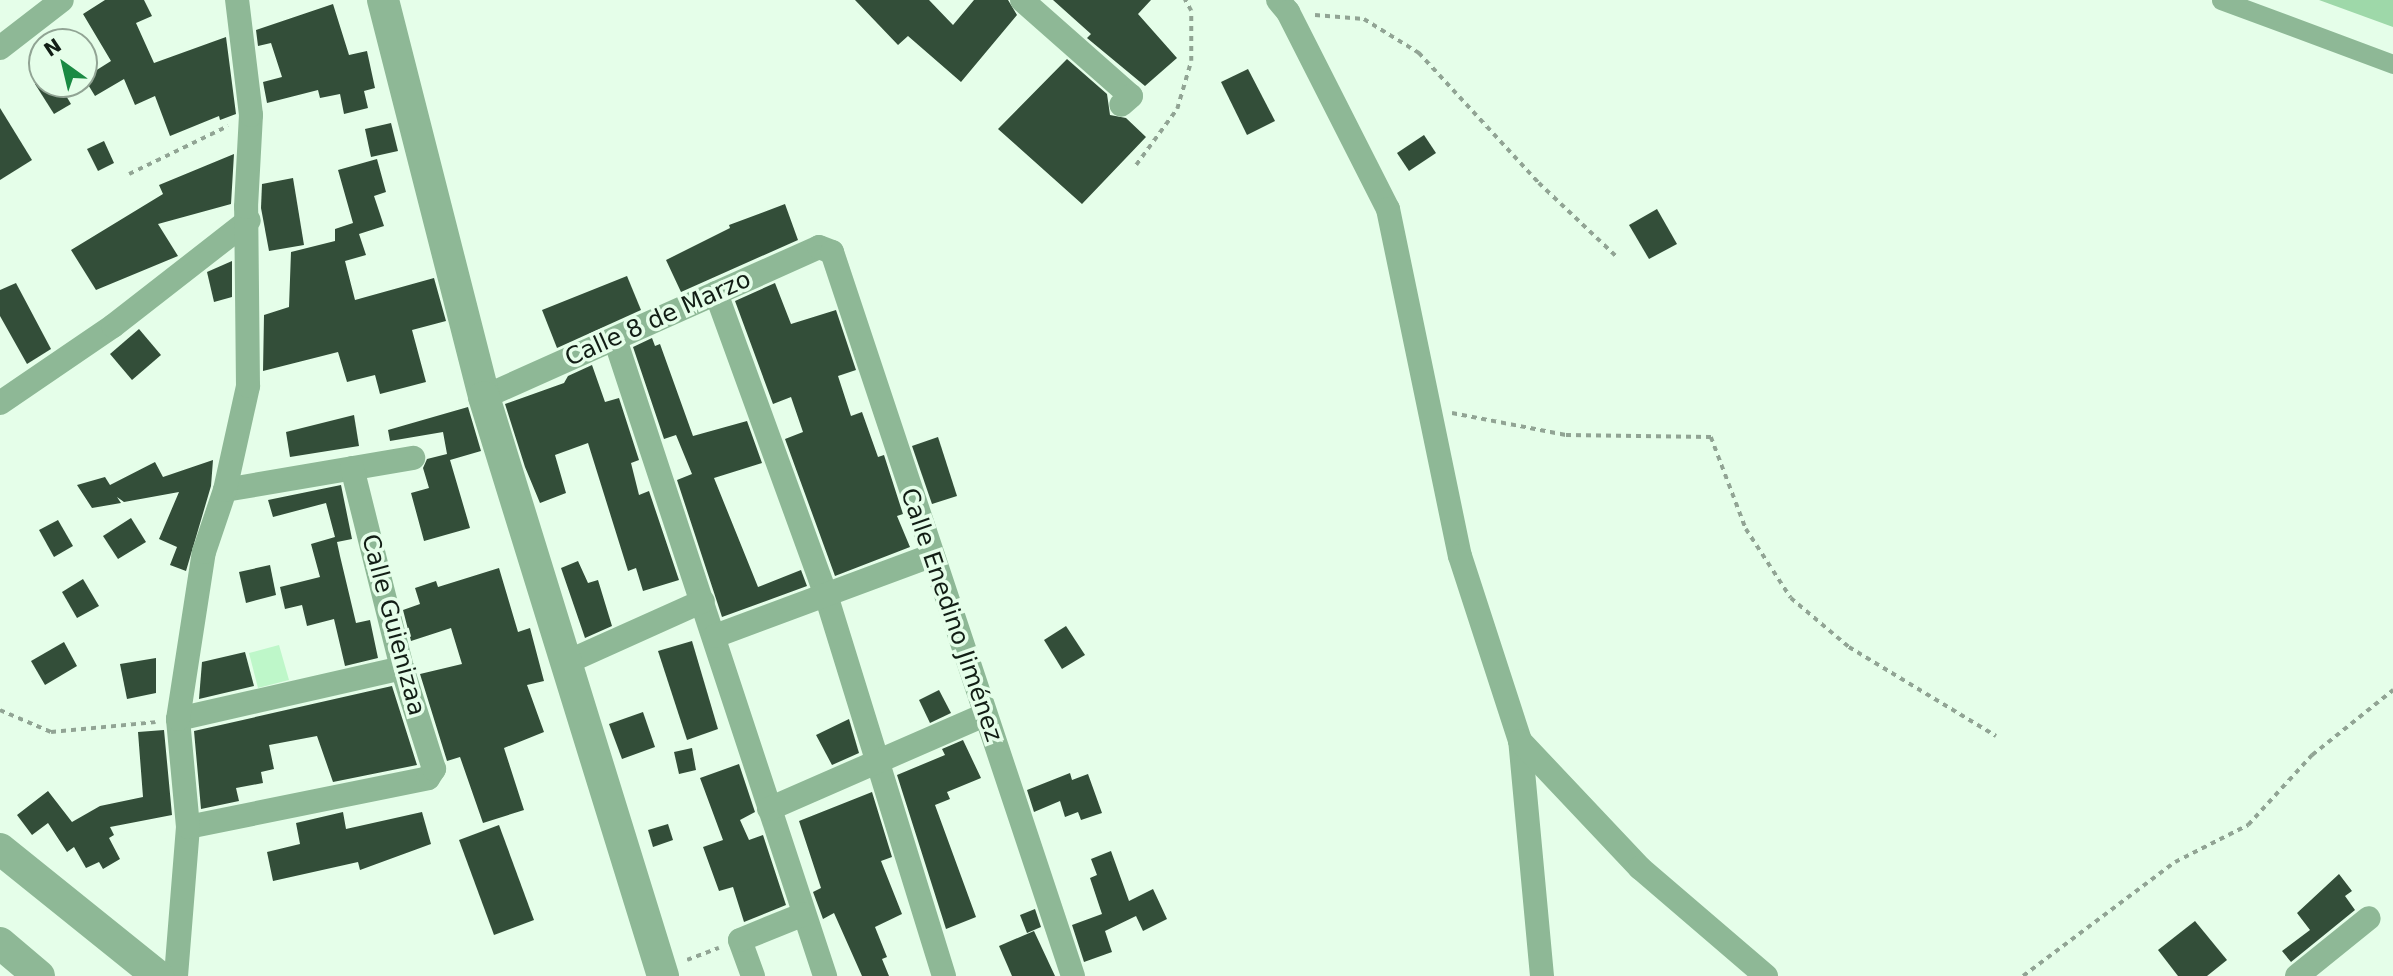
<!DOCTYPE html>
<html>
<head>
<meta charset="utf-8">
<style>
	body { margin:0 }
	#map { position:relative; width:2393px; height:976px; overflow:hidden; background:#e5fee9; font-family:"DejaVu Sans",sans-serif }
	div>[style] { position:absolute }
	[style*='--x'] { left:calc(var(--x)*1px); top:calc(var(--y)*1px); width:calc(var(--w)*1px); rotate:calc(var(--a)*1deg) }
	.green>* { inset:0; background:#bef7c9 }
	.water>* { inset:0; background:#9ed8a9 }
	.building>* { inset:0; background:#334e39 }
	.path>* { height:3.5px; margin-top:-1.75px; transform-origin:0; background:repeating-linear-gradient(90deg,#91a494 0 5px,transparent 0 10px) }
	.pedestrian>* { height:19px; margin:-9.5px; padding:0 9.5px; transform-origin:9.5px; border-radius:9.5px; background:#8eb896 }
	.minor>* { height:24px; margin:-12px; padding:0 12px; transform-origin:12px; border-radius:12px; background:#8eb896 }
	.tertiary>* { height:32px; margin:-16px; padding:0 16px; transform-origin:16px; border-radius:16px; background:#8eb896 }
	span { translate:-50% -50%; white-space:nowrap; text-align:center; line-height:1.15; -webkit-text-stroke:7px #e5fee9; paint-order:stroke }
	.street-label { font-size:24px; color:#121e15 }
	.north { position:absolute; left:28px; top:28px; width:70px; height:70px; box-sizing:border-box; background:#e5fee9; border:2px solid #91a494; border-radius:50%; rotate:326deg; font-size:19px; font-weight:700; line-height:28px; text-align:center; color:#121e15 }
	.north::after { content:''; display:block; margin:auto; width:24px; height:32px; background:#1a8a43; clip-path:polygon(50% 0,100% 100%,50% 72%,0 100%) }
</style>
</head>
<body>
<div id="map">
	<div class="green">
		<div style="clip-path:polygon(279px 645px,289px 680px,258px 688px,249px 653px)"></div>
	</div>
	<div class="water">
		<div style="clip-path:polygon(2319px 0,2393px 0,2393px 27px)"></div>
	</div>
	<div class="building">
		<div style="clip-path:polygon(105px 0,144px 0,152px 16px,136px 23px,154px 63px,226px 37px,236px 114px,220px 120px,219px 116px,170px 136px,155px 96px,135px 105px,124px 79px,95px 96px,84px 78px,111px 61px,83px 14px)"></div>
		<div style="clip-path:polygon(855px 0,929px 0,953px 25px,974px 0,1008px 0,1017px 15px,961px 82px,908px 36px,898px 45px)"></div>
		<div style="clip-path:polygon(1053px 0,1151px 0,1138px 14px,1177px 58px,1145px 86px,1087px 38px,1091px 34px)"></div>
		<div style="clip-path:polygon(333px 4px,349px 55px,367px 51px,375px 88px,364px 91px,368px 108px,344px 114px,340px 94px,320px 98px,318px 90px,267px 103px,263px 82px,282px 77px,271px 43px,258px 46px,256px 30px)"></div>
		<div style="clip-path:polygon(1067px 59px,1107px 94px,1110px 115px,1126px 118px,1146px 137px,1082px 204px,998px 129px)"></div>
		<div style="clip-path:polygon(1248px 69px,1275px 121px,1247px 135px,1221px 82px)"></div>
		<div style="clip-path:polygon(35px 84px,59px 84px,71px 104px,54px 114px)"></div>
		<div style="clip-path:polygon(0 108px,32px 160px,0 180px)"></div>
		<div style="clip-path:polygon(391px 123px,398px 151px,371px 157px,365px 129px)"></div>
		<div style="clip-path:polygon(1424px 135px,1436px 153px,1409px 171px,1397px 153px)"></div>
		<div style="clip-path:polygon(104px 141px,114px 163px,98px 171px,87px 149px)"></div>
		<div style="clip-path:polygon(234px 154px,231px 204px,158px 224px,178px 256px,96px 290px,71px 250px,163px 194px,159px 185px)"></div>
		<div style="clip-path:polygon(377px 159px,386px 192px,374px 196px,384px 226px,359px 234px,366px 255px,345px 261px,355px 300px,434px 278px,446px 321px,412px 330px,426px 382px,380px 394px,375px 375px,347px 382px,338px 352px,263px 371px,264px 315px,289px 307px,291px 252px,335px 241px,335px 229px,353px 223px,338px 170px)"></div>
		<div style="clip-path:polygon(293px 178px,304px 245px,269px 251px,261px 208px,262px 184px)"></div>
		<div style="clip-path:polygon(785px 204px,798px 240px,681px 292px,666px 260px,730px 228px,729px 225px)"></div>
		<div style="clip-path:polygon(1657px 209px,1677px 244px,1649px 259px,1629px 225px)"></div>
		<div style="clip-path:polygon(232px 261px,232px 297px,214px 302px,207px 272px)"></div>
		<div style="clip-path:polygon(627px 276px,641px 310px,557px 348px,542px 310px)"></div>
		<div style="clip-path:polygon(16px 283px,51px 349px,27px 364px,0 316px,0 290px)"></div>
		<div style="clip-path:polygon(775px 283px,791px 324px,836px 310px,856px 370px,838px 376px,851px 416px,862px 412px,878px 457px,884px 455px,903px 514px,897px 516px,910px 547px,835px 576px,785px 439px,803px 432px,791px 397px,773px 404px,735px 301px)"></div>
		<div style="clip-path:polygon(139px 329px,161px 355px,132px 380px,110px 354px)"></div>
		<div style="clip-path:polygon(652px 338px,655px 346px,660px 344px,693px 436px,747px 421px,762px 463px,714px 478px,758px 587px,801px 570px,807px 586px,722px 617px,677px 480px,692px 474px,676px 435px,664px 439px,633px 347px)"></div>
		<div style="clip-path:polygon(592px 365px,605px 402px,619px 398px,639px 460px,631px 463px,639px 495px,649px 491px,679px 580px,643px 591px,636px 568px,628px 571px,588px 443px,555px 455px,566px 493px,540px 503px,525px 467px,505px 404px,564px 383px,568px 376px)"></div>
		<div style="clip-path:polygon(468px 407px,481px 451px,450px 460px,470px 528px,424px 541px,411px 493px,429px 488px,423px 468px,427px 459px,447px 454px,443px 432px,390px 441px,388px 430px)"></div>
		<div style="clip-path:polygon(354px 415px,359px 446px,290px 457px,286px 432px)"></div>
		<div style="clip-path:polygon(938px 437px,957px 496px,932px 504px,912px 446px)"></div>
		<div style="clip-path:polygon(213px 460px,211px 486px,186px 571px,170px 565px,177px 547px,159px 539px,179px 492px,124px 502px,117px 497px,121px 503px,92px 508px,77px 485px,105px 477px,110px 485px,155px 462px,163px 477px)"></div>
		<div style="clip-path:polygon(341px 485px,352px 539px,337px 542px,340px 556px,356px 623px,370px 620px,378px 658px,345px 666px,334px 619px,307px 626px,302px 605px,285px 609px,280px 587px,320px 577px,311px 544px,335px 537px,326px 503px,273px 517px,268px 500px)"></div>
		<div style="clip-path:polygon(131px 518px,146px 542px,118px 559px,103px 536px)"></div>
		<div style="clip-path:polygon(58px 520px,73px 546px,54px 557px,39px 530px)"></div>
		<div style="clip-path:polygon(578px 561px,588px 583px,598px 580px,612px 626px,585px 638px,561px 568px)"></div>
		<div style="clip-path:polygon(270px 565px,276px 595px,246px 603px,239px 572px)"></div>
		<div style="clip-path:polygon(499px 568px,518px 632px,530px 628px,544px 681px,527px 685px,544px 732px,504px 748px,524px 810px,483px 823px,460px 757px,447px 761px,420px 674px,462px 664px,451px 628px,411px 641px,403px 610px,420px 604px,415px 588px,436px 581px,438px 587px)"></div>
		<div style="clip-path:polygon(83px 579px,99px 606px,77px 618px,62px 592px)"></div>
		<div style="clip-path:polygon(1066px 626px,1085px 655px,1062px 669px,1044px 640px)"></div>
		<div style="clip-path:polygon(692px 641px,718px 729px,687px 740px,658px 651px)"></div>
		<div style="clip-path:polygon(64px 642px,77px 666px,45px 685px,31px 661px)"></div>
		<div style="clip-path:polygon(245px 652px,254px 686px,199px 699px,202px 662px)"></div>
		<div style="clip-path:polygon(156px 658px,156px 693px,127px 699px,120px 664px)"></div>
		<div style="clip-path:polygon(392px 686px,417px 765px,333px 782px,317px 736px,269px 745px,274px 769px,261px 772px,263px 783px,236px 788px,239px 801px,201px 809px,194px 731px)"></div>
		<div style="clip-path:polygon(939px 690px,951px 713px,930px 723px,919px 700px)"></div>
		<div style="clip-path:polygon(643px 712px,655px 747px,622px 759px,609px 724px)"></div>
		<div style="clip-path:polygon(849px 719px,859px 753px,832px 765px,816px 735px)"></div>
		<div style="clip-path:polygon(164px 730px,172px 815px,110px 827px,114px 835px,109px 838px,120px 859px,103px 869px,99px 862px,86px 868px,74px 847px,67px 852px,48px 823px,32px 835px,17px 815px,48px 791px,72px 822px,100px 806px,143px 797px,138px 732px)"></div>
		<div style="clip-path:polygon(963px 740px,981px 778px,947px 792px,950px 799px,935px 805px,976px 917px,946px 929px,897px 775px,945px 755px,942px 749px)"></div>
		<div style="clip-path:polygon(692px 748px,696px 770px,679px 774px,674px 752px)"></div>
		<div style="clip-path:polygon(739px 764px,755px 812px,740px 820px,749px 840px,763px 835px,786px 905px,744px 922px,733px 887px,719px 891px,703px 847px,723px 840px,700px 778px)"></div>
		<div style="clip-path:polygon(1070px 773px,1072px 780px,1088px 774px,1102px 813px,1081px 820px,1078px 812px,1065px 817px,1060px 801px,1034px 812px,1027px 790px)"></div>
		<div style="clip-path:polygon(872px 792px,892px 857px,881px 861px,902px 914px,875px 927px,887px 957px,882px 959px,889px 976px,862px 976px,834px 913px,823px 919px,813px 892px,821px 888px,799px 821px)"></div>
		<div style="clip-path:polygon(343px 812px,346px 829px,422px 812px,431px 844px,360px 870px,358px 862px,273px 881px,267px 852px,300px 844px,296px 823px)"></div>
		<div style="clip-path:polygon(668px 824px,673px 840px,653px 847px,648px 830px)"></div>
		<div style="clip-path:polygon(499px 825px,534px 920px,494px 935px,459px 840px)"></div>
		<div style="clip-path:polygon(1111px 851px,1129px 901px,1153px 889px,1167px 919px,1143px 931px,1136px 916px,1105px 931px,1112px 952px,1084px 962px,1072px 925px,1102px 914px,1090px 878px,1097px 875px,1091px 859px)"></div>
		<div style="clip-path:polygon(2339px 874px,2352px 891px,2345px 896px,2355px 910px,2291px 962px,2282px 951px,2310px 930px,2297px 913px)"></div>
		<div style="clip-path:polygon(1035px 909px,1041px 927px,1027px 933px,1020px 915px)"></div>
		<div style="clip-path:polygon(2195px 921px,2227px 960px,2207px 976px,2178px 976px,2158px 950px)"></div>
		<div style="clip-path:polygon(1034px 931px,1055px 976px,1012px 976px,999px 946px)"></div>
	</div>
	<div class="path">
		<div style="--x:1315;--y:15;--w:49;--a:4.7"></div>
		<div style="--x:1364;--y:19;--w:65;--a:31.7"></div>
		<div style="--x:1419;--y:53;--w:177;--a:47.3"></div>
		<div style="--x:1539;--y:183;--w:109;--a:43.5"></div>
		<div style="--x:1136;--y:165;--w:69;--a:-53.8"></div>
		<div style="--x:1177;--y:109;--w:50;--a:-73.7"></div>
		<div style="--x:1191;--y:61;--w:50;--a:-90"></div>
		<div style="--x:1191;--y:11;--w:13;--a:-119"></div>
		<div style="--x:129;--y:174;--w:110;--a:-25.9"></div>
		<div style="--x:1452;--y:413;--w:116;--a:10.9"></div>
		<div style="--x:1566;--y:435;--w:145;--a:0.8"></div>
		<div style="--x:1711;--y:437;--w:98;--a:69.2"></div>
		<div style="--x:1746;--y:529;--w:82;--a:56.9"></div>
		<div style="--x:1791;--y:598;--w:76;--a:40.2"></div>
		<div style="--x:1849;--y:647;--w:172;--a:31.2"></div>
		<div style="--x:0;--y:710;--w:56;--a:23.3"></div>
		<div style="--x:51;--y:732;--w:105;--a:-5.4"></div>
		<div style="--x:687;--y:960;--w:34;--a:-21"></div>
		<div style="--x:2023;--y:976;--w:190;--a:-36.9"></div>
		<div style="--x:2175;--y:862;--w:82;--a:-26.9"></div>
		<div style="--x:2248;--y:825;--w:95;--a:-47.6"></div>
		<div style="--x:2312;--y:755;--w:104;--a:-38.7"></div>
	</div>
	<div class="pedestrian">
		<div style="--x:2221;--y:0;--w:184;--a:20.4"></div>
	</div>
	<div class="minor">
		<div style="--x:1022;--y:0;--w:145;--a:41.4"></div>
		<div style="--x:1131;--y:96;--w:13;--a:138"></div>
		<div style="--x:1278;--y:0;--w:16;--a:50"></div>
		<div style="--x:1288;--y:12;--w:221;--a:63.1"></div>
		<div style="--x:1388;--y:209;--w:354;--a:78.3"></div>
		<div style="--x:1460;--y:556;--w:194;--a:72"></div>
		<div style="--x:0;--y:48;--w:78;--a:-37.7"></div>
		<div style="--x:716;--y:293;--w:321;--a:70"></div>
		<div style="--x:826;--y:595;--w:399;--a:72.8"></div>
		<div style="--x:615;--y:339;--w:671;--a:71.75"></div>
		<div style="--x:484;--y:397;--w:367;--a:-24.1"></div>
		<div style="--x:819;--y:247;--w:14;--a:21"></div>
		<div style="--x:832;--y:252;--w:763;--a:71.59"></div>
		<div style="--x:0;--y:403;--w:137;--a:-34.3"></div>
		<div style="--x:113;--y:326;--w:172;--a:-37.9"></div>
		<div style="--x:225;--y:490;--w:191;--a:-9.7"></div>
		<div style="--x:715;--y:636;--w:229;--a:-20.4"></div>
		<div style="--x:565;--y:663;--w:151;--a:-24.2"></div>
		<div style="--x:178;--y:719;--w:230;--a:-12.8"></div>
		<div style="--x:769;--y:809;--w:235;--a:-23.6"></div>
		<div style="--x:188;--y:827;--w:245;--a:-11.5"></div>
		<div style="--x:428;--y:778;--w:11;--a:-56"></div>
		<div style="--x:434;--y:769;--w:106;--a:-107.6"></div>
		<div style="--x:402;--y:668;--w:206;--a:-104"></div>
		<div style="--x:176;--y:976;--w:149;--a:-85.4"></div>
		<div style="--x:188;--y:827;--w:108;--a:-95.3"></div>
		<div style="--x:178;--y:719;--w:169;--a:-81.2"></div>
		<div style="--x:204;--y:552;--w:65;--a:-71.3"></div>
		<div style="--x:225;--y:490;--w:107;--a:-77.5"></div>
		<div style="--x:248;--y:386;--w:179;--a:-90.6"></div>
		<div style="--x:246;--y:207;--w:92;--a:-86.9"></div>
		<div style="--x:251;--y:115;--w:116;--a:-96.9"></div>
		<div style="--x:753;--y:976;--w:38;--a:-110"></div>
		<div style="--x:740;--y:940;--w:69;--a:-22.1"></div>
		<div style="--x:1542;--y:976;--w:236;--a:-95.3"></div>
		<div style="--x:1520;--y:741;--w:175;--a:46.6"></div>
		<div style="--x:1640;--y:868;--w:166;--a:40.6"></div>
		<div style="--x:2297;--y:976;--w:92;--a:-38.9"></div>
	</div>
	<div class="tertiary">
		<div style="--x:383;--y:0;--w:410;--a:75.7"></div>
		<div style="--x:484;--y:397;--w:606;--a:72.82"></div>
		<div style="--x:0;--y:849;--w:203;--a:38.8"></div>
		<div style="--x:0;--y:943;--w:51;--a:40.2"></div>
	</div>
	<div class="street-label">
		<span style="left:658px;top:319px;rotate:-24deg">Calle 8 de Marzo</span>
		<span style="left:951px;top:615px;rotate:71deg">Calle Enedino Jiménez</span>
		<span style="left:393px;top:625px;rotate:75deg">Calle Guienizaa</span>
	</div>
	<div class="north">N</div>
</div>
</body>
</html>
